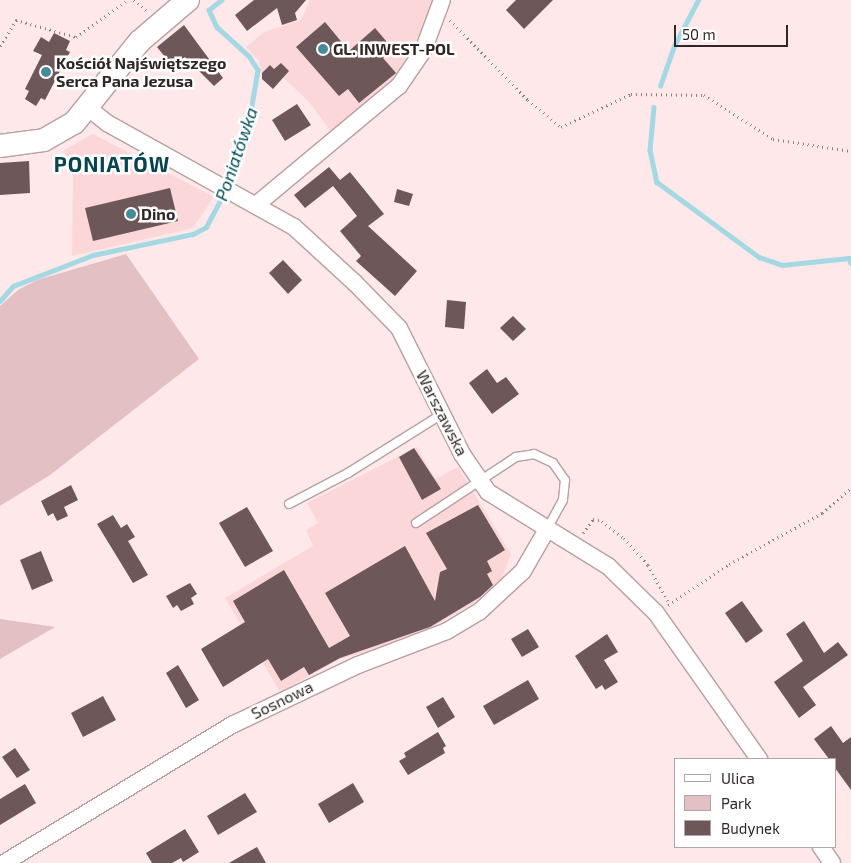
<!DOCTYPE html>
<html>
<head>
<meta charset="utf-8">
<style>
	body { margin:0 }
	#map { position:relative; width:851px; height:863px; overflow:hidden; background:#fee8e9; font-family:"Exo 2",sans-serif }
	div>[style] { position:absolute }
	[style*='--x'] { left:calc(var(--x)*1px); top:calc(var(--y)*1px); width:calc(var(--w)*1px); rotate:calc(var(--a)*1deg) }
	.built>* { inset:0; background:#fbd7da }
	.green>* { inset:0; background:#e2c0c3 }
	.stream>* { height:4.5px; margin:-2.25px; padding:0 2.25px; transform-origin:2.25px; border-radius:2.25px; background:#a4d8e3 }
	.building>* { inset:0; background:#6e5758 }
	.path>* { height:2.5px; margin-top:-1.25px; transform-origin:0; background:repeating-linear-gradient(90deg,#8d7d7e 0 1px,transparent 0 5px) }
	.roads { filter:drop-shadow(1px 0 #b89fa0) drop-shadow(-1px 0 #b89fa0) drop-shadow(0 1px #b89fa0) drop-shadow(0 -1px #b89fa0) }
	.lane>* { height:8px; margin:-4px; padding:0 4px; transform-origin:4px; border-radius:4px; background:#fff }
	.street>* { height:16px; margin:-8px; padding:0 8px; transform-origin:8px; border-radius:8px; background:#fff }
	.secondary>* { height:22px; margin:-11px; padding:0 11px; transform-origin:11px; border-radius:11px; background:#fff }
	.dots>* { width:14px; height:14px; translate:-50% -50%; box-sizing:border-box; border:2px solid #fff; border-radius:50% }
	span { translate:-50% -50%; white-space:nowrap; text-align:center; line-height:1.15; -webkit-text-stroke:5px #fff; paint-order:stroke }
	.poi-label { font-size:16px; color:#302626; font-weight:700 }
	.left { translate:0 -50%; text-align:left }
	.street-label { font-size:16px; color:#302626 }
	.water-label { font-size:18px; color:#004f5b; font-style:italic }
	.district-label { font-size:21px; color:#05444e; font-weight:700; letter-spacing:1px }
	.legend { position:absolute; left:674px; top:758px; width:162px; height:90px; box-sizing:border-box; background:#fff; border:1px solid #aca8a8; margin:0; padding:6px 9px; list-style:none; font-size:15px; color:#302626 }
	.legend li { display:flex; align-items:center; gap:10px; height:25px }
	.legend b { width:25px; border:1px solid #aca8a8 }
	.scale { position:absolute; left:674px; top:25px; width:114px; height:22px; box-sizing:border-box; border:2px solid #302626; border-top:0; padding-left:6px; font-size:15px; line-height:18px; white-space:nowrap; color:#302626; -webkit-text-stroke:4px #fff; paint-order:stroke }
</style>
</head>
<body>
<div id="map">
	<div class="built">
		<div style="clip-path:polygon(310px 0,436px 0,421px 43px,393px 82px,333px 134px,309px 102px,270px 65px,262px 73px,259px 61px,246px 47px,264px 32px,301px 20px)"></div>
		<div style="clip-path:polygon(93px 134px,214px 197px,193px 228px,72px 256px,73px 178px,64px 150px)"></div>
		<div style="clip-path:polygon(417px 447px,435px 479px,458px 467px,511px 554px,498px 589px,414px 638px,340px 659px,280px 692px,225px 598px,313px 546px,306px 530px,318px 523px,307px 503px)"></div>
	</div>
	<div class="green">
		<div style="clip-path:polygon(126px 254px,199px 359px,50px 475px,0 506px,0 306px,18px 290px,37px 280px)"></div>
		<div style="clip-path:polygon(0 619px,55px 627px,0 659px)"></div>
	</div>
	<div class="stream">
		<div style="--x:222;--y:0;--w:16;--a:142"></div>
		<div style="--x:209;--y:10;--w:19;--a:65"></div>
		<div style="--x:217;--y:27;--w:43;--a:42.2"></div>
		<div style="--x:249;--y:56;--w:17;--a:57"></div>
		<div style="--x:258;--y:70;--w:60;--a:99.6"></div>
		<div style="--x:248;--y:129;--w:61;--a:110.2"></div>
		<div style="--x:660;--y:86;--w:42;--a:-70.7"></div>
		<div style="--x:674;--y:46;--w:52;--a:-62.4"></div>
		<div style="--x:654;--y:107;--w:43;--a:95.3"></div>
		<div style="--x:650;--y:150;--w:33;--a:78"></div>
		<div style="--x:657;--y:182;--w:127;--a:36.3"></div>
		<div style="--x:759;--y:257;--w:24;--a:19"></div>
		<div style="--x:782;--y:265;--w:67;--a:-6"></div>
		<div style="--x:849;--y:258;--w:5;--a:68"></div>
		<div style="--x:0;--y:301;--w:20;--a:-49"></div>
		<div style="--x:13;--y:286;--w:86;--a:-21.2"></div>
		<div style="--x:93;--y:255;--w:102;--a:-11.9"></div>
		<div style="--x:193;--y:234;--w:15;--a:-28"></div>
		<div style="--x:206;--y:227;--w:38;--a:-62"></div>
	</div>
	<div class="building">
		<div style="clip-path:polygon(254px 0,306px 0,295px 13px,297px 20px,282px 25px,277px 8px,247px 31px,235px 15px)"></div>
		<div style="clip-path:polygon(516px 0,553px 0,524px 29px,506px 10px)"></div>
		<div style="clip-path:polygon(325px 22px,349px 51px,375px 28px,393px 49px,383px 58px,396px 73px,359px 103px,348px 89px,339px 96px,296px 47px)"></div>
		<div style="clip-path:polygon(184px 25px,223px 78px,214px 86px,185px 57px,173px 67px,157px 47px)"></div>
		<div style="clip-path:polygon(54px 33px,70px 41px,66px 50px,70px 52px,45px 100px,41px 98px,36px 106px,25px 99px,29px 91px,25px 89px,42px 55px,33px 51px,41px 37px,49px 42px)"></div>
		<div style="clip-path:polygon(281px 63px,289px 71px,273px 89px,262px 79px,262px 73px,270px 65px,274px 69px)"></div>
		<div style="clip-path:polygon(297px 104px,311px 125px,285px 141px,272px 120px)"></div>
		<div style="clip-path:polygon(29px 161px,30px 193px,0 195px,0 163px)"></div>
		<div style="clip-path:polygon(329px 167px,340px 180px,350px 172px,384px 214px,368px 226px,417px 271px,395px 296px,356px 261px,361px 256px,340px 231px,357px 216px,333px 186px,305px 208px,294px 195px)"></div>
		<div style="clip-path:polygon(170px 188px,178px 221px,93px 241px,85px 208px)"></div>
		<div style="clip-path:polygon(397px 189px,413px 194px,409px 206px,394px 202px)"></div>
		<div style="clip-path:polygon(283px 260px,302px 280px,288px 294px,269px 273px)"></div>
		<div style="clip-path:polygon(447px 300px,466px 302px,464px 329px,445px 327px)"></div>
		<div style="clip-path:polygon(513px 316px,526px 329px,513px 341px,500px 328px)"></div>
		<div style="clip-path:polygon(487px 369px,497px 383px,506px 377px,519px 394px,492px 414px,469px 383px)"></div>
		<div style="clip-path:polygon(414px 448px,441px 489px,422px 500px,399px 457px)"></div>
		<div style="clip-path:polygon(71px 485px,78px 500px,64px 507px,68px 516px,57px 521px,53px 513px,48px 516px,41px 501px)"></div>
		<div style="clip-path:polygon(478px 505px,505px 550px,487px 561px,492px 571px,487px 574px,493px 585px,480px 597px,430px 627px,340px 658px,309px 675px,304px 667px,281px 681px,268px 659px,223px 687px,201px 649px,245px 622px,233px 601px,284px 570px,329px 648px,350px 636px,325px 593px,405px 546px,435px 601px,440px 572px,447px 569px,426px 533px)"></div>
		<div style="clip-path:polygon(247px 507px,273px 551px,245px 567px,219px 523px)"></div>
		<div style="clip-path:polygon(113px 515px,121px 528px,127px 524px,135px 537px,128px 541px,148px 575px,133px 583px,97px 524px)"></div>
		<div style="clip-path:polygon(41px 551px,53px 581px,32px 590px,20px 560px)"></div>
		<div style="clip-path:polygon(190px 583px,197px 594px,191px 598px,194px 604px,181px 611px,177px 605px,173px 608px,166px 596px)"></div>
		<div style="clip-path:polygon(742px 601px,763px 631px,746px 643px,725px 613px)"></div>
		<div style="clip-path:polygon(804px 621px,824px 653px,838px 642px,848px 655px,803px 687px,816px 705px,799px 718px,774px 682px,803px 661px,786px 634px)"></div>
		<div style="clip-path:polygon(528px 629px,539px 647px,522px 657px,511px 639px)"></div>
		<div style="clip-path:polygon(607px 634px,618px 652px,604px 660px,618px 682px,605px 690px,602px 685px,596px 689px,575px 656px)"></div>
		<div style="clip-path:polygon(178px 665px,199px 700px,186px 708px,166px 673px)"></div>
		<div style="clip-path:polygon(528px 680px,539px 699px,494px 725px,483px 706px)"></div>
		<div style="clip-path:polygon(103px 696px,116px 720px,83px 737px,71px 713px)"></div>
		<div style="clip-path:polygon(443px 697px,455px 717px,438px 728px,426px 707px)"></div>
		<div style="clip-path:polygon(831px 726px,843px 743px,851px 737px,851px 790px,835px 768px,835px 759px,829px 759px,814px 739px)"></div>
		<div style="clip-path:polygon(438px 732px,446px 746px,443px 748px,445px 753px,408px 775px,399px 761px,406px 757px,404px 753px)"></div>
		<div style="clip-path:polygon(15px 748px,30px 770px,17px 778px,2px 757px)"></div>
		<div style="clip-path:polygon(353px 783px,364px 802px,329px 823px,318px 804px)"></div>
		<div style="clip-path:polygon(25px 784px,36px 803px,0 825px,0 799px)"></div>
		<div style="clip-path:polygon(245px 793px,257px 812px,218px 835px,207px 816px)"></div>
		<div style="clip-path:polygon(185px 829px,199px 852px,183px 862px,181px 858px,172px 863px,152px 863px,146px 853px)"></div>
		<div style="clip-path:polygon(257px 847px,266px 863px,229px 863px)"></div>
	</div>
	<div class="path">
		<div style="--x:134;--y:0;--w:16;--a:40"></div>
		<div style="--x:450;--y:20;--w:112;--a:45.7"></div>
		<div style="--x:528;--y:100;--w:43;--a:39.3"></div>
		<div style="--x:561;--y:127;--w:77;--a:-25.2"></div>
		<div style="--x:631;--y:94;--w:73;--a:0.8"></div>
		<div style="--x:704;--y:95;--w:82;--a:32.5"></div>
		<div style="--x:773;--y:139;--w:79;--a:8.7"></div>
		<div style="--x:0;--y:46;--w:31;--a:-58"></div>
		<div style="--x:16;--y:20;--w:62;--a:15.8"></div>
		<div style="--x:76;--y:37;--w:64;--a:-35.4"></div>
		<div style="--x:583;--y:533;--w:17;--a:-54"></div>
		<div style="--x:593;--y:519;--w:9;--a:13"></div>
		<div style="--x:602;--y:521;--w:28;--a:38"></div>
		<div style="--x:624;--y:538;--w:36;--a:48"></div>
		<div style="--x:648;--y:565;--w:41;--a:60.9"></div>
		<div style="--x:668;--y:605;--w:73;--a:-33.9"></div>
		<div style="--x:729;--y:564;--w:106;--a:-28.7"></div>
		<div style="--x:822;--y:513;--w:38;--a:-41"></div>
	</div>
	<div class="roads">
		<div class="lane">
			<div style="--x:289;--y:504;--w:67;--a:-27.7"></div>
			<div style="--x:348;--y:473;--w:111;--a:-32.1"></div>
			<div style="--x:416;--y:523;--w:120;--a:-33.4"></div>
			<div style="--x:516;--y:457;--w:18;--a:-9"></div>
			<div style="--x:534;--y:454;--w:21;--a:25"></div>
			<div style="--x:553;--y:463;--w:21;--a:55"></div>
			<div style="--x:565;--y:480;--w:20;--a:96"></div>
			<div style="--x:563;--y:500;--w:33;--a:119"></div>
		</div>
		<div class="street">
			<div style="--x:88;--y:108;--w:24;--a:38"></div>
			<div style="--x:107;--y:123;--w:214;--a:29.1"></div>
			<div style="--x:294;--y:227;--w:83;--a:42.6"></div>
			<div style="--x:355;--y:283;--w:63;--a:45.6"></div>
			<div style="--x:399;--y:328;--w:141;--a:63.4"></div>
			<div style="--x:462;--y:454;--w:46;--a:55.6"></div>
			<div style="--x:488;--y:492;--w:141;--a:31.7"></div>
			<div style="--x:608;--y:566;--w:67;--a:44.4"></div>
			<div style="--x:656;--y:613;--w:179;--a:54.8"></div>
			<div style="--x:256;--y:205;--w:186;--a:-39.8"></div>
			<div style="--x:399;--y:86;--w:42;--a:-55.6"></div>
			<div style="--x:423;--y:51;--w:54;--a:-69.6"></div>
			<div style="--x:821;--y:847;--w:19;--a:55"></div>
			<div style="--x:4;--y:863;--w:267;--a:-31.2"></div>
			<div style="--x:232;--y:725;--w:140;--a:-25.5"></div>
			<div style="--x:358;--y:665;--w:95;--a:-20.9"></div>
			<div style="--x:447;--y:631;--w:37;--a:-31"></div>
			<div style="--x:479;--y:612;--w:60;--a:-43"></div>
			<div style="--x:523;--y:571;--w:46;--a:-60.1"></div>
		</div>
		<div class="secondary">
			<div style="--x:0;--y:146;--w:44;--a:-7.8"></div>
			<div style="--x:44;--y:140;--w:34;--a:-30"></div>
			<div style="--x:74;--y:123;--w:105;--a:-51.2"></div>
			<div style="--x:140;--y:41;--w:63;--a:-40.5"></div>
		</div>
	</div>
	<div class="dots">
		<div style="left:323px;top:49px;background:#468b99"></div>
		<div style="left:46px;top:72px;background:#468b99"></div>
		<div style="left:131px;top:214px;background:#468b99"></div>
	</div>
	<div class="poi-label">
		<span class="left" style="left:333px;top:49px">GL. INWEST-POL</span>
		<span class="left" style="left:56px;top:72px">Kościół Najświętszego<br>Serca Pana Jezusa</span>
		<span class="left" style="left:141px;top:214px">Dino</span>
	</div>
	<div class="street-label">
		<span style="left:442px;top:413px;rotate:63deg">Warszawska</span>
		<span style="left:282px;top:700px;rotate:-26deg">Sosnowa</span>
	</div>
	<div class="water-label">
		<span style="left:236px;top:154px;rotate:-71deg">Poniatówka</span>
	</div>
	<div class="district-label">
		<span style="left:112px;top:164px">PONIATÓW</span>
	</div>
	<ul class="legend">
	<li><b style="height:6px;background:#fff"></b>Ulica</li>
	<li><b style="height:14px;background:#e2c0c3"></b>Park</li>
	<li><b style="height:14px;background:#6e5758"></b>Budynek</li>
	</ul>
	<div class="scale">50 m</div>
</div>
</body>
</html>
